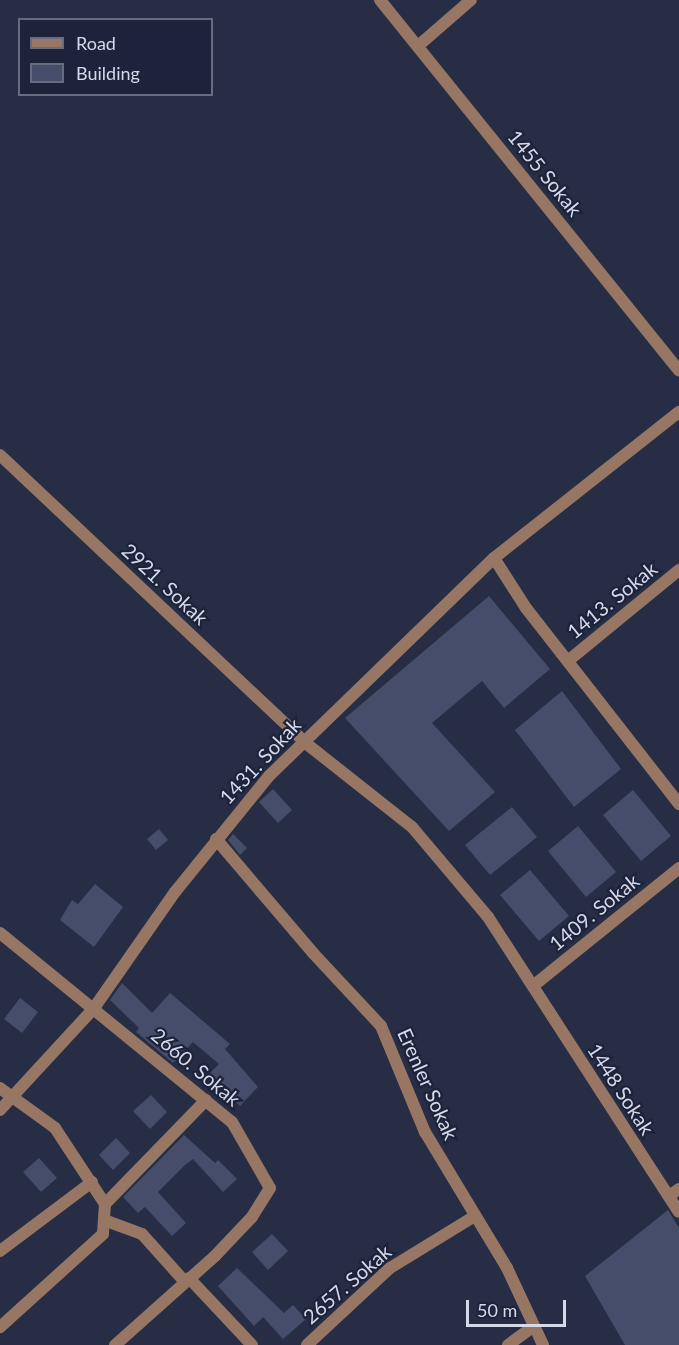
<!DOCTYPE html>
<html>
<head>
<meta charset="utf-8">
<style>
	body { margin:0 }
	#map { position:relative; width:679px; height:1345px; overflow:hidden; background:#262d45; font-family:Lato,sans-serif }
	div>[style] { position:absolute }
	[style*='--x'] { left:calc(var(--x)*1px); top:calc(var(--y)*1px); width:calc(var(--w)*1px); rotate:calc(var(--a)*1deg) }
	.building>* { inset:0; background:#454d6b }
	.minor>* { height:12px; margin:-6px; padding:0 6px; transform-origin:6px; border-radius:6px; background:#977664 }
	.tertiary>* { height:12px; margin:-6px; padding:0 6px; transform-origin:6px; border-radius:6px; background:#977664 }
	span { translate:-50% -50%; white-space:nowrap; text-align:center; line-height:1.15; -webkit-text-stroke:4.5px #1d233a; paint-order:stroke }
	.street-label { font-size:20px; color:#d5daea }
	.legend { position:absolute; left:18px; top:18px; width:195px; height:78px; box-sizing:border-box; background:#1d233a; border:2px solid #676c80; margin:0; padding:8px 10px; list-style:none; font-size:18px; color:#d5daea }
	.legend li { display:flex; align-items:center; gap:12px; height:30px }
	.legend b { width:30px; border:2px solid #676c80 }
	.scale { position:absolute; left:466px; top:1300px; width:100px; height:27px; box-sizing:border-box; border:3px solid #d5daea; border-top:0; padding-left:8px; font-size:18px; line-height:21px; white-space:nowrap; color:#d5daea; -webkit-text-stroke:4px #1d233a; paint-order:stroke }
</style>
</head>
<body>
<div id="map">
	<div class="building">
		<div style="clip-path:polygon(489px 596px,550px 669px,504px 708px,482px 681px,432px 723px,495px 792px,449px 831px,345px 718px)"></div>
		<div style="clip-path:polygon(562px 691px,621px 769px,574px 807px,515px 730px)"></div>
		<div style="clip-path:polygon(273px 789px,292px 810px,278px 823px,259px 802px)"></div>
		<div style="clip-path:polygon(633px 790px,671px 836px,641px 861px,603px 815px)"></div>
		<div style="clip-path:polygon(512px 807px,537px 837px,490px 875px,465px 845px)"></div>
		<div style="clip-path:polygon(578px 826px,616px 872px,586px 897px,548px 851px)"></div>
		<div style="clip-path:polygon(159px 829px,168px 840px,156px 850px,147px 839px)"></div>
		<div style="clip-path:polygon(233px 834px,247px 848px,240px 855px,228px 840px)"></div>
		<div style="clip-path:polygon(530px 870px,569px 916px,539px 941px,500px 895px)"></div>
		<div style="clip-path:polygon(95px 884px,123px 907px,94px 947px,60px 920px,72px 900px,78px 904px)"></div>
		<div style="clip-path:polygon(122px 983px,152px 1013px,170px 993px,230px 1044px,225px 1049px,258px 1087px,240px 1106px,209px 1074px,219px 1064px,193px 1042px,173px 1063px,136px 1032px,139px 1028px,110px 1000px)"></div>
		<div style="clip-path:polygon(20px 998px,38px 1012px,22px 1033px,4px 1019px)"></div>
		<div style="clip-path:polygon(151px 1095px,167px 1112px,150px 1129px,133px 1111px)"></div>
		<div style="clip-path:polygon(184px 1135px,215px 1163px,218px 1160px,237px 1179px,223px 1192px,193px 1159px,185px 1165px,158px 1192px,186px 1223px,172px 1236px,145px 1207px,138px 1213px,123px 1197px)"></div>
		<div style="clip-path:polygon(116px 1138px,130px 1153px,113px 1170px,99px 1155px)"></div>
		<div style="clip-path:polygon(39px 1158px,57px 1178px,41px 1192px,23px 1172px)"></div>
		<div style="clip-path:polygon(668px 1210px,679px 1228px,679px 1345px,625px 1345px,585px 1276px)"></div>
		<div style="clip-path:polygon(272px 1234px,288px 1251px,268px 1270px,252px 1252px)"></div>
		<div style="clip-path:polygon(237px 1268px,284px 1313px,293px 1305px,306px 1319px,283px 1339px,263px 1317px,254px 1326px,218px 1286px)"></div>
	</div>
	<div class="minor">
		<div style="--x:380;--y:0;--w:476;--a:51.1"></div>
		<div style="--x:418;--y:46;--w:70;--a:-41"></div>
		<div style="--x:494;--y:558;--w:236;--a:-38.3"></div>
		<div style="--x:569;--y:660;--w:142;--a:-39.3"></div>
		<div style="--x:216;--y:839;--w:150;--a:49.6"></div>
		<div style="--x:313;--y:953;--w:100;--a:47"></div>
		<div style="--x:381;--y:1026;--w:115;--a:67.5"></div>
		<div style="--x:425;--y:1132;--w:159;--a:58.9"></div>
		<div style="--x:507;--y:1268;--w:85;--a:64.9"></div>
		<div style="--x:0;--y:933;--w:299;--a:39.2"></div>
		<div style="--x:232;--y:1122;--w:76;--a:60.1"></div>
		<div style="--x:270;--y:1188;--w:34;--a:122"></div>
		<div style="--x:252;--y:1217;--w:54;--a:133.5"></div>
		<div style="--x:215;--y:1256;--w:134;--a:138.3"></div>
		<div style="--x:0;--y:1088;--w:68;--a:36"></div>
		<div style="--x:55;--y:1128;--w:91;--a:56.7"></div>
		<div style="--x:105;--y:1204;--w:30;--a:94"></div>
		<div style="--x:103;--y:1234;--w:139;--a:137.9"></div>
		<div style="--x:0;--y:1110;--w:139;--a:-47.3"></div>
		<div style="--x:94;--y:1008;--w:141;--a:-55.1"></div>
		<div style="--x:175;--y:892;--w:149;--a:-51"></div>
		<div style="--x:269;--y:776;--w:313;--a:-44.1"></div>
		<div style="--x:494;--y:558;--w:59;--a:57.4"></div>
		<div style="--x:526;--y:608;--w:249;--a:52"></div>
		<div style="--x:669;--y:1196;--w:12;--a:-35"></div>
		<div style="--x:105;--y:1204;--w:145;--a:-45.8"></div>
		<div style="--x:104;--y:1220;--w:40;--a:20.2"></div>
		<div style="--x:142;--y:1234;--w:64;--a:48.1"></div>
		<div style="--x:0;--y:1251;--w:115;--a:-36.9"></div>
		<div style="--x:189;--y:1278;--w:92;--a:46.8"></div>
		<div style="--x:307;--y:1345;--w:113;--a:-42.9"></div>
		<div style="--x:390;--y:1268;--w:100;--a:-31.5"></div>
		<div style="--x:508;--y:1345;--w:32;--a:-36"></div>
	</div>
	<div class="tertiary">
		<div style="--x:0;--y:455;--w:417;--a:43.3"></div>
		<div style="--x:303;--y:741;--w:139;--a:38.3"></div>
		<div style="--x:412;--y:827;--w:118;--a:49.8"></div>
		<div style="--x:488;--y:917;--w:351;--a:57.1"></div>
		<div style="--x:533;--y:986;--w:188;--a:-38.9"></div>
	</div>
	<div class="street-label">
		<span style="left:545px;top:173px;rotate:51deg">1455 Sokak</span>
		<span style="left:165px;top:584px;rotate:43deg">2921. Sokak</span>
		<span style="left:612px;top:600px;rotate:-39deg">1413. Sokak</span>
		<span style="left:260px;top:761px;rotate:-47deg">1431. Sokak</span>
		<span style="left:594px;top:912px;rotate:-39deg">1409. Sokak</span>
		<span style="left:196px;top:1067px;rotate:40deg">2660. Sokak</span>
		<span style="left:428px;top:1084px;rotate:66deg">Erenler Sokak</span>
		<span style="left:621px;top:1089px;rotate:57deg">1448 Sokak</span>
		<span style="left:347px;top:1284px;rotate:-41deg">2657. Sokak</span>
	</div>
	<ul class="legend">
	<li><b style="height:8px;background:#977664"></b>Road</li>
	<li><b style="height:16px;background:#454d6b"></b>Building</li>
	</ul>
	<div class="scale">50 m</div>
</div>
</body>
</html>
